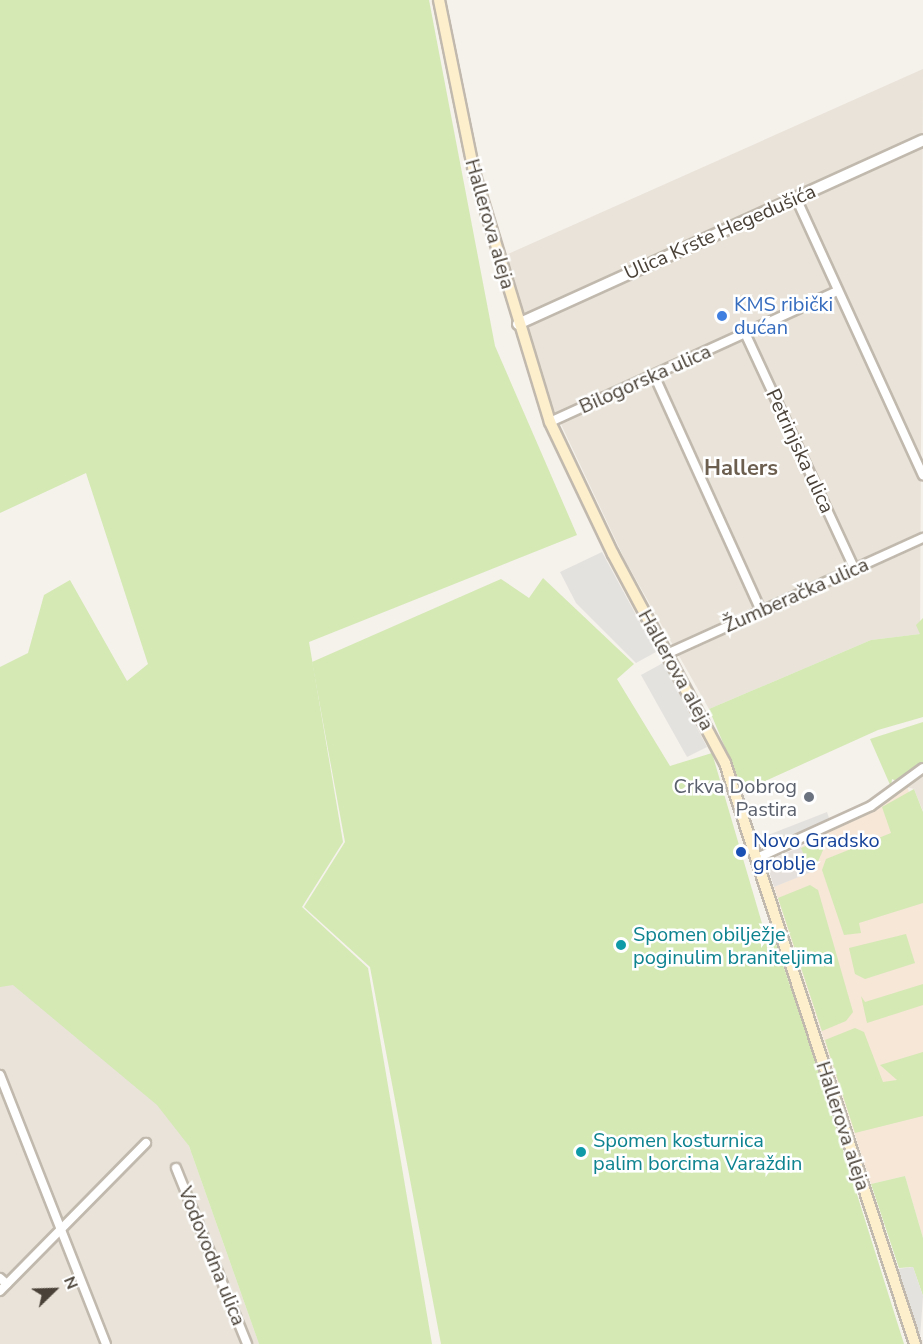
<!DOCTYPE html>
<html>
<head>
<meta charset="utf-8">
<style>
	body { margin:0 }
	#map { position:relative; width:923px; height:1344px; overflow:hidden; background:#f5f1eb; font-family:"Nunito Sans",sans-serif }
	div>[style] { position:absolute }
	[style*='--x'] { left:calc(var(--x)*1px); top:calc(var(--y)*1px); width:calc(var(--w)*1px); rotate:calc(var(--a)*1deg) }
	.residential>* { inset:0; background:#e9e3d9 }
	.commercial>* { inset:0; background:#f6e7d7 }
	.industrial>* { inset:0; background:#e5e0dc }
	.green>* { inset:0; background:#d4e9b4 }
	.parking>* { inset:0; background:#e4e2df }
	.roads { filter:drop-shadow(2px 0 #c1b9ad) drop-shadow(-2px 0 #c1b9ad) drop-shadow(0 2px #c1b9ad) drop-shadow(0 -2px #c1b9ad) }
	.minor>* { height:8px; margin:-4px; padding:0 4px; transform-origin:4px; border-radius:4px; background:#fff }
	.tertiary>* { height:10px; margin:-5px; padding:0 5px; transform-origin:5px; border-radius:5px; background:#fff }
	.secondary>* { height:10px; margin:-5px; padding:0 5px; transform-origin:5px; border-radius:5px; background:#feefcc }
	.dots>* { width:16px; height:16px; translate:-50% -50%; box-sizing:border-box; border:3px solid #fff; border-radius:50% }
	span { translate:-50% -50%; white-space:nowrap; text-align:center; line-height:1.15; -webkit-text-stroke:5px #fff; paint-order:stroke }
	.street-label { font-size:20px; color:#4a4238 }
	.shop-label { font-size:20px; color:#366cbe }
	.left { translate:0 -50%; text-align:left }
	.worship-label { font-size:20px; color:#5b616d }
	.right { translate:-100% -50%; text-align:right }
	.transit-label { font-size:20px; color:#164399 }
	.culture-label { font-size:20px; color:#0d838f }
	.quarter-label { font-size:22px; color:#6c5f50; font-weight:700 }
	.north { position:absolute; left:24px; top:1260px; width:60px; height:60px; -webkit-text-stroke:4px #fff; paint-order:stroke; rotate:67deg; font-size:16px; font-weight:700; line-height:24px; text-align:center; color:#4a4238 }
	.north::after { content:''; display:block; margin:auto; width:21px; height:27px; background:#4a4238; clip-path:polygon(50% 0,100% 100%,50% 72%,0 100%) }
</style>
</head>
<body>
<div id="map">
	<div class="residential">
		<div style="clip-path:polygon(923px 69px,920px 634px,871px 640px,709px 709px,625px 560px,551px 403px,506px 255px)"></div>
		<div style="clip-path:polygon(923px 774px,923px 811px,914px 789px,907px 787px)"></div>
		<div style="clip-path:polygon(57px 929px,189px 1146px,259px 1344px,0 1344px,0 937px)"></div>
	</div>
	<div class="commercial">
		<div style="clip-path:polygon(907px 787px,923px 823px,923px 1238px,905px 1176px,871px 1184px,774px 887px,810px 872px,801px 847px)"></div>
	</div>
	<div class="industrial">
		<div style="clip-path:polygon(801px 847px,811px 872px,774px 887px,766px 861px)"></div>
	</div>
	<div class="green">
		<div style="clip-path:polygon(0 0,429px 0,495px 346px,577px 535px,309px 642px,343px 842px,302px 907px,368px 968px,432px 1344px,259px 1344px,189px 1146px,157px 1105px,13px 985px,0 987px,0 667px,28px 653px,44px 595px,70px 580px,127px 681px,148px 664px,86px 473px,0 513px)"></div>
		<div style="clip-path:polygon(543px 578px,634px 664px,617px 679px,670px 766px,712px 753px,766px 937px,775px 941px,810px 1045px,904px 1344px,441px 1344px,370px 967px,304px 907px,345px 842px,312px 662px,501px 579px,529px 598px)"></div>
		<div style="clip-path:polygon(923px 618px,923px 717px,878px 730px,743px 791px,709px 709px,871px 640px,920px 634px,916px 625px)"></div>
		<div style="clip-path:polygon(923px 722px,923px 762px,899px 782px,892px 779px,891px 787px,870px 739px)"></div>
		<div style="clip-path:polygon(914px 789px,923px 812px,923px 903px,859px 923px,861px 933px,844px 935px,822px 870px,826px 859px,891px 833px,882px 807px)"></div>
		<div style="clip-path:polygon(829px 836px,814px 871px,811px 872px,801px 848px)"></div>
		<div style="clip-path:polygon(810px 885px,818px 890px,853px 1012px,846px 1021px,822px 1031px,778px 898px)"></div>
		<div style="clip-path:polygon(906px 934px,915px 963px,865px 979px,855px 974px,849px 948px)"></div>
		<div style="clip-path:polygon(923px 984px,923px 1005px,867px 1023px,861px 996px,865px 1002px)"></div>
		<div style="clip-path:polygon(855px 1028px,864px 1032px,883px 1082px,897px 1080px,880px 1065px,923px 1052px,923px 1116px,855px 1133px,825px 1040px)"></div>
		<div style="clip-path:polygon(905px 1176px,923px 1238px,923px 1296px,913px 1267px,899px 1268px,871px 1184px)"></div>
	</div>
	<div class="parking">
		<div style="clip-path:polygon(602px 552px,656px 652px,636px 663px,576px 603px,560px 572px)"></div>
		<div style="clip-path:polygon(663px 663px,707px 747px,687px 757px,641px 675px)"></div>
		<div style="clip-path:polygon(827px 812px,830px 821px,771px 843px,768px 835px)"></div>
		<div style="clip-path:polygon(913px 1267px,923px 1296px,920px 1338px,897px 1269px)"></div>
	</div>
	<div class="roads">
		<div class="minor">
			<div style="--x:796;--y:198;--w:305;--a:65.4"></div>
			<div style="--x:745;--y:333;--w:259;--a:65.1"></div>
			<div style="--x:654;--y:375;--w:259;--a:65.6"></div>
			<div style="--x:550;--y:422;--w:316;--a:-24.5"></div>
			<div style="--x:669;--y:653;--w:279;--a:-24.4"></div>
			<div style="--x:757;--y:858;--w:125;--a:-24.5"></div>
			<div style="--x:871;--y:806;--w:64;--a:-36.2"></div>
			<div style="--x:0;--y:1075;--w:289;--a:68.5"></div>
			<div style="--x:176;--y:1168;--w:190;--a:68"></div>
			<div style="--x:0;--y:1278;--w:9;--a:41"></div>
			<div style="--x:0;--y:1291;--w:208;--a:-45.4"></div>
		</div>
		<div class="tertiary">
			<div style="--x:518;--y:324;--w:445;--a:-24.4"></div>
		</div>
		<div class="secondary">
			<div style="--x:439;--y:0;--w:176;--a:78.5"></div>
			<div style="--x:474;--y:172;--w:261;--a:73.1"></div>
			<div style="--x:550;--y:422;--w:146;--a:64.5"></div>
			<div style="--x:613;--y:554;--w:237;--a:61.8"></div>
			<div style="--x:725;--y:763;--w:611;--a:71.89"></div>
		</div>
	</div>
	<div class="dots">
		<div style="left:722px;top:316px;background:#3f7fe0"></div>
		<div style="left:809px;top:797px;background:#6b7280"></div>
		<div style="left:741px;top:852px;background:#1a4fb4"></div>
		<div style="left:621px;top:945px;background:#0f9aa8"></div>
		<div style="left:581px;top:1152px;background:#0f9aa8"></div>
	</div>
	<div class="street-label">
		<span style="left:490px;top:224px;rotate:74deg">Hallerova aleja</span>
		<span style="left:720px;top:232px;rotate:-24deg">Ulica Krste Hegedušića</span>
		<span style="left:645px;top:379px;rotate:-24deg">Bilogorska ulica</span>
		<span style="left:800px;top:451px;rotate:65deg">Petrinjska ulica</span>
		<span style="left:796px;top:595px;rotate:-24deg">Žumberačka ulica</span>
		<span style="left:676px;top:670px;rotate:61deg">Hallerova aleja</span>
		<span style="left:843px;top:1126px;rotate:72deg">Hallerova aleja</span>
		<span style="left:212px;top:1256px;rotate:68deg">Vodovodna ulica</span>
	</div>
	<div class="shop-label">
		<span class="left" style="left:734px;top:316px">KMS ribički<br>dućan</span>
	</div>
	<div class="worship-label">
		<span class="right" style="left:797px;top:798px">Crkva Dobrog<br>Pastira</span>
	</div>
	<div class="transit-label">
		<span class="left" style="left:753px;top:852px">Novo Gradsko<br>groblje</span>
	</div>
	<div class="culture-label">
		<span class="left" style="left:633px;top:946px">Spomen obilježje<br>poginulim braniteljima</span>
		<span class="left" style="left:593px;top:1152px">Spomen kosturnica<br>palim borcima Varaždin</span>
	</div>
	<div class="quarter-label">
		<span style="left:741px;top:469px">Hallers</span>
	</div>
	<div class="north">N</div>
</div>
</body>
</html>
